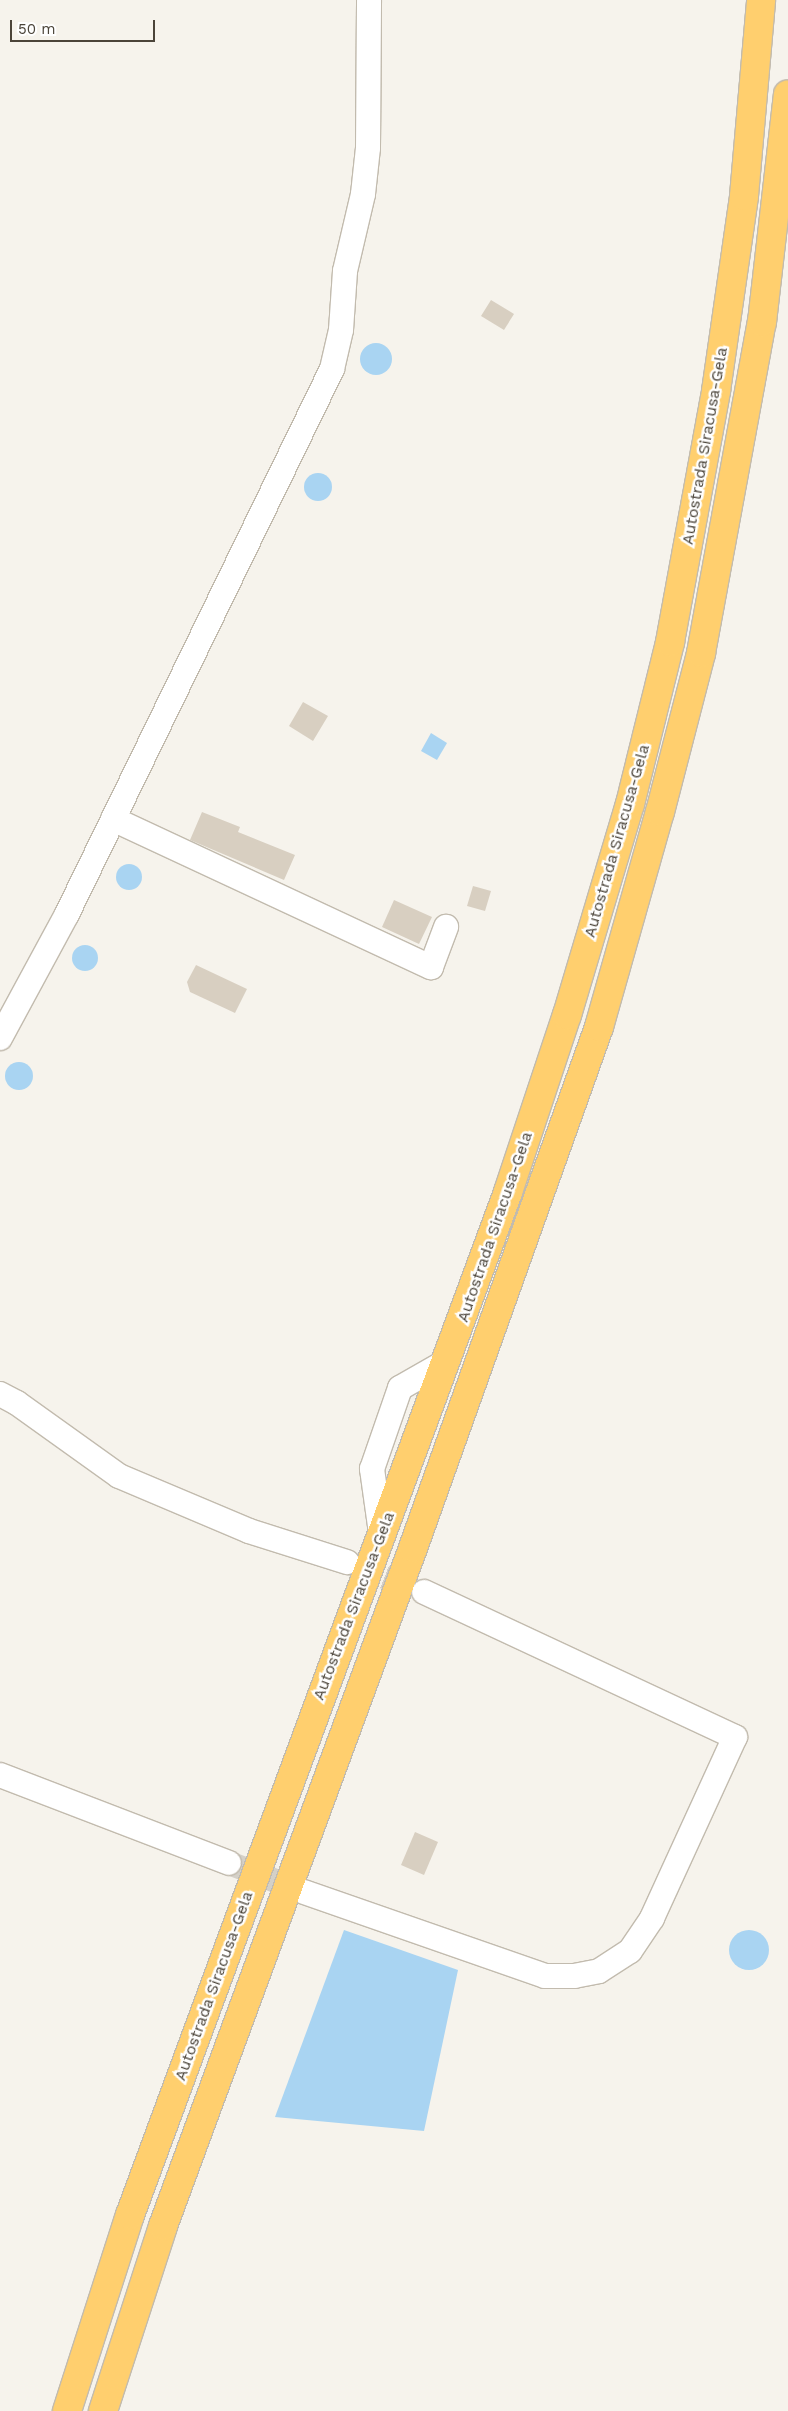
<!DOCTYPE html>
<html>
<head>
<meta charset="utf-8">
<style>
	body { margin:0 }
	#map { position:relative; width:788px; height:2411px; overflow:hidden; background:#f6f3ec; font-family:"Work Sans",sans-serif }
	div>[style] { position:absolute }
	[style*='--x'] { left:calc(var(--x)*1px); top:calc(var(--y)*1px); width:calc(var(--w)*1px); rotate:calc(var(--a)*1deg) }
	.water>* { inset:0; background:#a9d4f2 }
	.round { border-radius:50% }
	.building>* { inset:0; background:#d8cfc1 }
	.minor-tunnel>* { height:24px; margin-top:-12px; transform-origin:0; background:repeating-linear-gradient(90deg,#d4d0c8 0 24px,transparent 0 36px) }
	.roads { filter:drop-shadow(1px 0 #c2bbae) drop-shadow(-1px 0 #c2bbae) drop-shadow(0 1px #c2bbae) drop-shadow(0 -1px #c2bbae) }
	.minor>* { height:24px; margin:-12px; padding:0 12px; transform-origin:12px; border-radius:12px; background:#fff }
	.highway>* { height:28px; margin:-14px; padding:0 14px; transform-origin:14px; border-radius:14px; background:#ffcf6e }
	span { translate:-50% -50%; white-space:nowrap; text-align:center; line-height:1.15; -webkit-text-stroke:5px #fff; paint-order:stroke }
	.street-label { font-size:16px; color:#4b4439 }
	.scale { position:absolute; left:10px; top:20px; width:145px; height:22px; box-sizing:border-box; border:2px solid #4b4439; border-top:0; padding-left:6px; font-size:15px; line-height:18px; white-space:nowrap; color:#4b4439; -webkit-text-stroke:4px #fff; paint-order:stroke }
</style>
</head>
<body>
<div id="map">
	<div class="water">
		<div class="round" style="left:360px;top:343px;width:32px;height:32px"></div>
		<div class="round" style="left:304px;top:473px;width:28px;height:28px"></div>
		<div style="clip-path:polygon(431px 733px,447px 743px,437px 760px,421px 751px)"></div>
		<div class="round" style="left:116px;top:864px;width:26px;height:26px"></div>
		<div class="round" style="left:72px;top:945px;width:26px;height:26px"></div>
		<div class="round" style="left:5px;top:1062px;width:28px;height:28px"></div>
		<div class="round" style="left:729px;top:1930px;width:40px;height:40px"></div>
		<div style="clip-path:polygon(344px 1930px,458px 1970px,424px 2131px,275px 2117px)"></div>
	</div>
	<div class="building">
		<div style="clip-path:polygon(491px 300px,514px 314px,504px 330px,481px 316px)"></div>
		<div style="clip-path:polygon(303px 702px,328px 716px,313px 741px,289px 726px)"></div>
		<div style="clip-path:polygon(202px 812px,240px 827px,238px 832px,295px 855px,284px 880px,190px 840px)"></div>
		<div style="clip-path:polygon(473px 886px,491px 891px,485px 911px,467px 906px)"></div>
		<div style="clip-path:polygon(394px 900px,432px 917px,419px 944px,382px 927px)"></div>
		<div style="clip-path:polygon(196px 965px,247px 989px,235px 1013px,190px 992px,187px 982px)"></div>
		<div style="clip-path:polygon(415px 1832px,438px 1842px,424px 1875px,401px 1865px)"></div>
	</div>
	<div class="minor-tunnel">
		<div style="--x:351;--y:1564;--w:72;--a:21.2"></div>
		<div style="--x:229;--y:1863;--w:80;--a:21.1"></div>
	</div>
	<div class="roads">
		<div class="minor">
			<div style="--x:113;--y:819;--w:351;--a:25"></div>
			<div style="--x:431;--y:967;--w:43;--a:-69.4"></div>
			<div style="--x:0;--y:1038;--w:141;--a:-61.6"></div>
			<div style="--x:67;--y:914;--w:606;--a:-64.07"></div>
			<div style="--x:332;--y:369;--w:40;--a:-77"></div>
			<div style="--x:341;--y:330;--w:59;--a:-86.1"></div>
			<div style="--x:345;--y:271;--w:79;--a:-76.8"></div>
			<div style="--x:363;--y:194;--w:46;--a:-83.8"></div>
			<div style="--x:368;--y:148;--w:148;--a:-89.6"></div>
			<div style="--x:0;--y:1394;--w:19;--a:28"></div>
			<div style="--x:17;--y:1403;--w:125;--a:35.6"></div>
			<div style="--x:119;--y:1476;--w:141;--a:22.9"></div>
			<div style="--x:249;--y:1531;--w:103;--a:17.6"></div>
			<div style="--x:381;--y:1533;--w:65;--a:-98"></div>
			<div style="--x:372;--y:1469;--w:86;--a:-70.9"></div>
			<div style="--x:400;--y:1388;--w:54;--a:-29.9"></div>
			<div style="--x:0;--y:1775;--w:245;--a:21"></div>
			<div style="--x:304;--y:1892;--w:255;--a:19.2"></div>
			<div style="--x:545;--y:1976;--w:29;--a:0"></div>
			<div style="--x:574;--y:1976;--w:25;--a:-11"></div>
			<div style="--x:599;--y:1971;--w:37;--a:-33"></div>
			<div style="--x:630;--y:1951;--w:40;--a:-56"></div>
			<div style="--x:652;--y:1918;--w:199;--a:-65.4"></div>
			<div style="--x:735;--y:1737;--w:343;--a:-155"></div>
		</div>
		<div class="highway">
			<div style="--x:67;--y:2411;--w:206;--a:-72.2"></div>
			<div style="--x:130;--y:2215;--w:1091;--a:-69.72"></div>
			<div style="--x:508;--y:1192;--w:187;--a:-71.6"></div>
			<div style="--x:567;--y:1015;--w:220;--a:-73.4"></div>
			<div style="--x:630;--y:804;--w:167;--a:-76.1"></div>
			<div style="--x:670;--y:642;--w:255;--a:-79.6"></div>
			<div style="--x:716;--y:391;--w:197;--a:-81.8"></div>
			<div style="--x:744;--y:196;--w:197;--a:-85"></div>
			<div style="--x:103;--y:2411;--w:194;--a:-72"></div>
			<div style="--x:163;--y:2226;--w:723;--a:-69.76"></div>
			<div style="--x:413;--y:1548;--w:553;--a:-70.35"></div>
			<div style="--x:599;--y:1027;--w:223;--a:-74.2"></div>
			<div style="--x:660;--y:812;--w:164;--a:-75.5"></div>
			<div style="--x:701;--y:653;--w:337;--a:-79.6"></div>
			<div style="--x:762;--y:322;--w:229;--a:-83.5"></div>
		</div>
	</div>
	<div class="street-label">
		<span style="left:705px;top:446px;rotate:-80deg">Autostrada Siracusa-Gela</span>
		<span style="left:617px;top:841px;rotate:-74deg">Autostrada Siracusa-Gela</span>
		<span style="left:495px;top:1227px;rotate:-71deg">Autostrada Siracusa-Gela</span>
		<span style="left:354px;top:1606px;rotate:-69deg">Autostrada Siracusa-Gela</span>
		<span style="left:214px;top:1986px;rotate:-70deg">Autostrada Siracusa-Gela</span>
	</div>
	<div class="scale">50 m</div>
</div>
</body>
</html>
